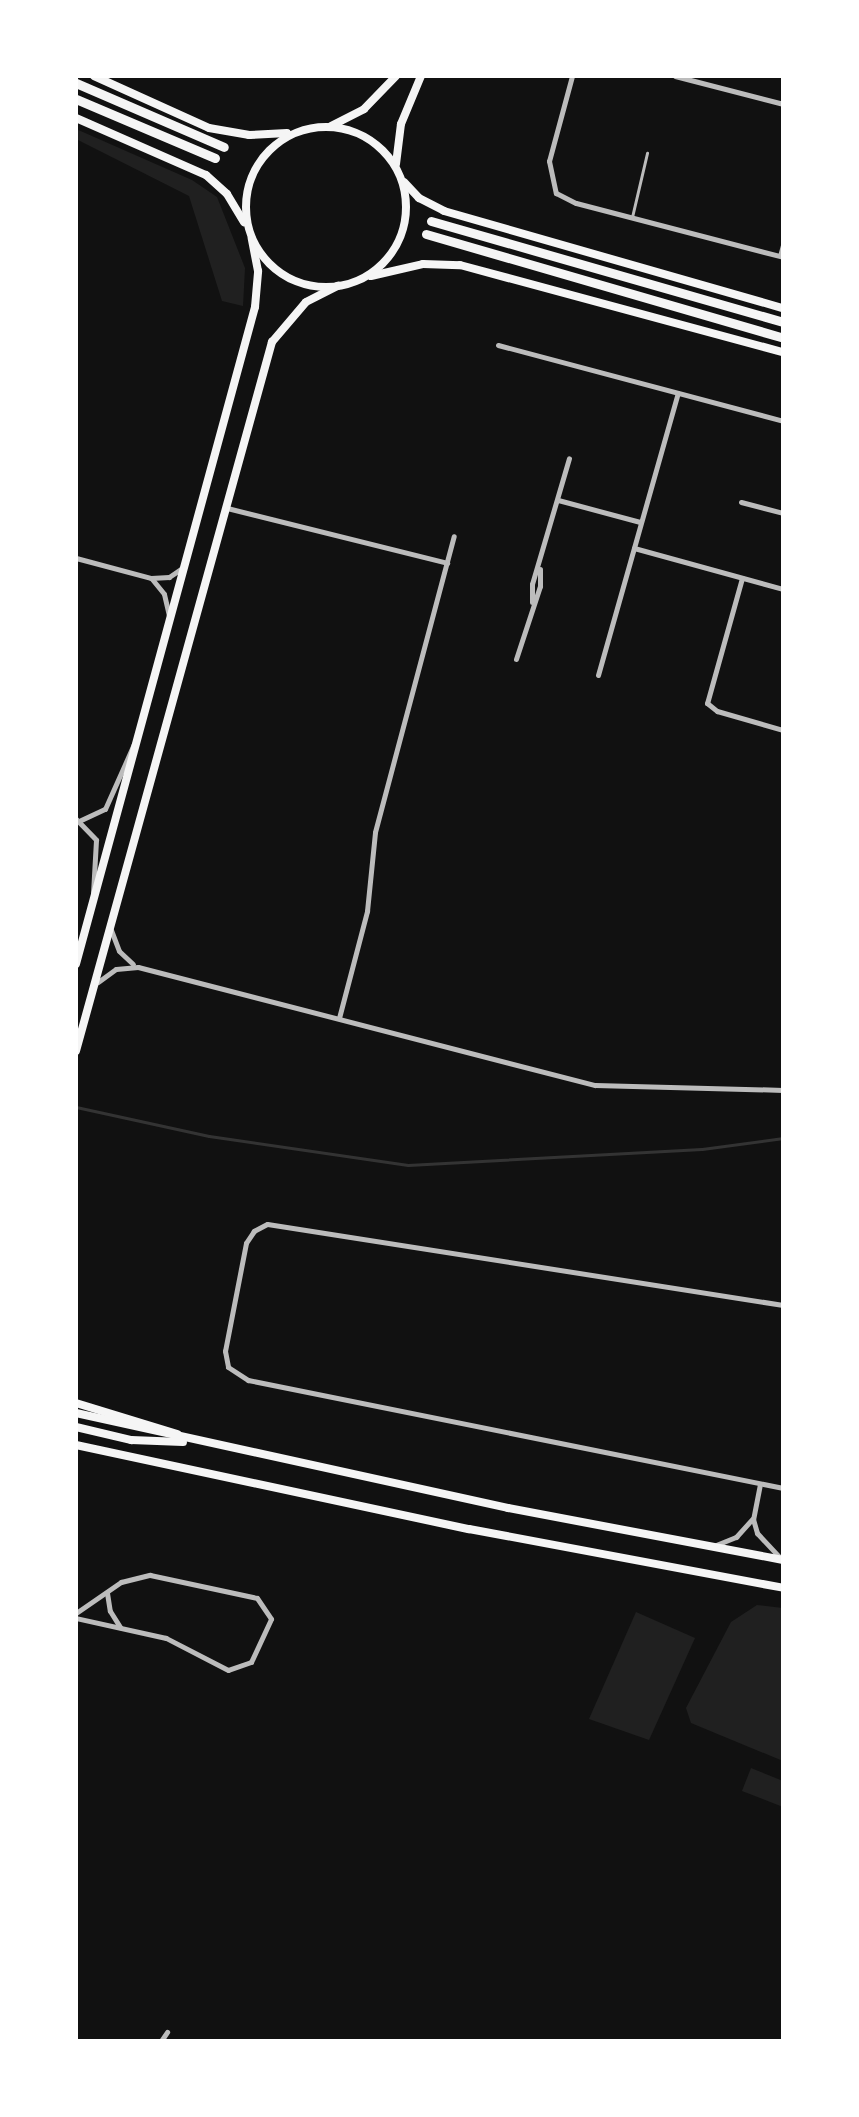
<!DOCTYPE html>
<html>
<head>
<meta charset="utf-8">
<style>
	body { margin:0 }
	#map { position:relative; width:859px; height:2117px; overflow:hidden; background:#111; font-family:"PT Sans",sans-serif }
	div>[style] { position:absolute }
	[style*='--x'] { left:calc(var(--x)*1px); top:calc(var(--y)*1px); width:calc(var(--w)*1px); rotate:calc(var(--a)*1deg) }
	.green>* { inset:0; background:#202020 }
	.stream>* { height:3px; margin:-1.5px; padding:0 1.5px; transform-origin:1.5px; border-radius:1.5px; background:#333 }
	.service>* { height:3px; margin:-1.5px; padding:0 1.5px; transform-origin:1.5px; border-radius:1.5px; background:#bcbcbc }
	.minor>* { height:5px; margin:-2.5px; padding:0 2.5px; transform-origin:2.5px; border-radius:2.5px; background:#bcbcbc }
	.primary>* { height:8px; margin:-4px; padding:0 4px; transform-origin:4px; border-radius:4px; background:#f5f5f5 }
	.primary>.ring { margin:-4px; padding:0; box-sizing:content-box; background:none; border:8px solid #f5f5f5; border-radius:50% }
	.trunk>* { height:9px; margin:-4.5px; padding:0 4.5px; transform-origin:4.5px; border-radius:4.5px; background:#f5f5f5 }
	span { translate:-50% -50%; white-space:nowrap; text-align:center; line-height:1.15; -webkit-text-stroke:7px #fff; paint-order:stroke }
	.frame { position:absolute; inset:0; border:78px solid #fff; pointer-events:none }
</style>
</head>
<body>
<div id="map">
	<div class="green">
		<div style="clip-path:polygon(76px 129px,192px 180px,217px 197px,245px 268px,243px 306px,222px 301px,189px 196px,76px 139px)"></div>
		<div style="clip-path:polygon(757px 1605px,783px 1608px,783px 1761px,691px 1723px,686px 1708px,731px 1622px)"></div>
		<div style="clip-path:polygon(636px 1612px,695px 1638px,649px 1740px,589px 1719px)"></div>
		<div style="clip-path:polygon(751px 1768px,783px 1781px,783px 1807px,742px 1791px)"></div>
	</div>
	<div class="stream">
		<div style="--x:76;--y:1107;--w:136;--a:12.3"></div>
		<div style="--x:209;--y:1136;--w:201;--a:8.3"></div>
		<div style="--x:408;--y:1165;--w:294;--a:-3.1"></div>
		<div style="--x:702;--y:1149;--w:82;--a:-7.7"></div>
	</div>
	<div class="service">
		<div style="--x:632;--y:217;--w:66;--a:-76.8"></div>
		<div style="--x:779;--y:256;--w:16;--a:-75"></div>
	</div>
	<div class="minor">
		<div style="--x:572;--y:76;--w:88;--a:105.1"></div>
		<div style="--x:549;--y:161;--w:33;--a:78"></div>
		<div style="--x:556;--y:193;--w:22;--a:27"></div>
		<div style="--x:576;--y:203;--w:214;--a:14.6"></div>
		<div style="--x:675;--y:76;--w:112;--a:14.5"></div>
		<div style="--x:498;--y:345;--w:295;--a:14.9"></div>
		<div style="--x:558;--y:500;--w:85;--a:15"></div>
		<div style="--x:741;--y:502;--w:43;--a:14.7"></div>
		<div style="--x:227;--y:508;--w:227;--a:14"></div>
		<div style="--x:634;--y:548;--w:155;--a:15.4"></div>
		<div style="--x:76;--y:558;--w:78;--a:14.9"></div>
		<div style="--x:151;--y:578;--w:18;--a:-3"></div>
		<div style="--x:169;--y:577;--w:18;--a:-34"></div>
		<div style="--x:742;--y:578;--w:130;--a:105.6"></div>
		<div style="--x:707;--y:703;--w:13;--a:39"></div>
		<div style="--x:717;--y:711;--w:69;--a:16.1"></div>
		<div style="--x:152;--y:579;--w:19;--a:51"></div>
		<div style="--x:164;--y:594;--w:23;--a:77"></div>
		<div style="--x:532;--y:602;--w:18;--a:-90"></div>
		<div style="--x:532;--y:584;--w:131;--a:-73.6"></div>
		<div style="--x:516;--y:659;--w:77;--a:-71.8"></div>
		<div style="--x:540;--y:586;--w:17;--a:-90"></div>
		<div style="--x:598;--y:675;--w:293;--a:-74.2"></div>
		<div style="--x:76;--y:819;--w:29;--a:46"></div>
		<div style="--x:96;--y:840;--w:53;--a:93.2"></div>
		<div style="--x:81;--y:820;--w:26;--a:-25"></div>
		<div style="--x:105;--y:809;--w:71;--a:-66"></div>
		<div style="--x:111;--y:930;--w:22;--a:69"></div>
		<div style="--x:119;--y:951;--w:19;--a:43"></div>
		<div style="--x:98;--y:982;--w:22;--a:-36"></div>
		<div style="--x:116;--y:969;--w:22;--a:-5"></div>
		<div style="--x:138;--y:967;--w:472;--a:14.5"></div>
		<div style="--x:595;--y:1085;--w:188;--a:1.5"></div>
		<div style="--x:339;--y:1018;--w:111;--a:-75.3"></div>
		<div style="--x:367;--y:911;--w:79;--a:-84.2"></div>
		<div style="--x:375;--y:832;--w:306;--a:-75.1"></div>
		<div style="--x:783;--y:1305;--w:522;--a:-171.08"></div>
		<div style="--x:267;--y:1224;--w:15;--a:152"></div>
		<div style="--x:254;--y:1231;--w:14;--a:124"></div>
		<div style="--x:246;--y:1243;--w:110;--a:101"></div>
		<div style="--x:225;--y:1351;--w:16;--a:79"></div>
		<div style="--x:228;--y:1367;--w:24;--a:33"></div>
		<div style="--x:248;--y:1380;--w:546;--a:11.41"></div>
		<div style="--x:760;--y:1484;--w:36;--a:101"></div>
		<div style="--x:753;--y:1519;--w:15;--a:74"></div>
		<div style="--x:757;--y:1533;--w:33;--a:47"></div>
		<div style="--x:716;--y:1545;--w:22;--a:-22"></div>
		<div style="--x:736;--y:1537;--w:24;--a:-48"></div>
		<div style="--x:107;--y:1593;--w:18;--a:81"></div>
		<div style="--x:110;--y:1611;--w:19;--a:58"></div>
		<div style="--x:76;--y:1613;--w:55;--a:-34.6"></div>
		<div style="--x:121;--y:1582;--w:30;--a:-14"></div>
		<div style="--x:150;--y:1575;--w:109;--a:12.1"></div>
		<div style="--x:257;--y:1598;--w:25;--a:56"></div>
		<div style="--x:271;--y:1619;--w:47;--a:114.9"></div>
		<div style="--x:251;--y:1662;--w:24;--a:161"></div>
		<div style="--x:228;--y:1670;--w:70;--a:-152.7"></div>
		<div style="--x:166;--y:1638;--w:92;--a:-167.5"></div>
		<div style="--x:161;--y:2041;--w:11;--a:-56"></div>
	</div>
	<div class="primary">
		<div style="--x:94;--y:76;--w:126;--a:24.3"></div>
		<div style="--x:209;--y:128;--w:41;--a:9.9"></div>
		<div style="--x:249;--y:135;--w:38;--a:-3"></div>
		<div style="--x:76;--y:118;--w:142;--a:23.7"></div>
		<div style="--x:206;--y:175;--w:28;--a:42"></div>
		<div style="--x:227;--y:194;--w:33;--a:59"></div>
		<div style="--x:331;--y:126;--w:37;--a:-27"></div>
		<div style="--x:364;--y:109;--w:46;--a:-45.9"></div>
		<div class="ring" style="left:246px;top:127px;width:152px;height:152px"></div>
		<div style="--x:396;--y:164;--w:40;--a:-82.9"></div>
		<div style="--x:401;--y:124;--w:52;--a:-67.4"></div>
		<div style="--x:404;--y:182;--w:22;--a:47"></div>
		<div style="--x:419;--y:198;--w:28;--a:27"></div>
		<div style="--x:444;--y:211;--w:353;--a:16"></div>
		<div style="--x:371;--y:276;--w:53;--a:-13"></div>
		<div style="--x:423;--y:264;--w:37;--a:2"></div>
		<div style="--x:460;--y:265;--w:335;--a:15.1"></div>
		<div style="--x:76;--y:964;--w:681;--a:-74.76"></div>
		<div style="--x:255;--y:307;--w:36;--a:-85"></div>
		<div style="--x:258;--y:271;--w:33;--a:-101"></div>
		<div style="--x:76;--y:1051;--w:736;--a:-74.55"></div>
		<div style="--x:272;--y:342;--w:52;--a:-49.6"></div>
		<div style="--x:306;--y:302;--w:36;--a:-27"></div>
		<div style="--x:76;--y:1403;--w:106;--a:17.1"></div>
		<div style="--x:76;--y:1413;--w:442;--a:12.4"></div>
		<div style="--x:508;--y:1508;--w:280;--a:10.7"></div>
		<div style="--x:76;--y:1427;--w:57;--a:13.3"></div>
		<div style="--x:131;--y:1440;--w:52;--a:2.2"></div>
		<div style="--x:76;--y:1445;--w:402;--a:12.1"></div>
		<div style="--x:469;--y:1529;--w:319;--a:10.6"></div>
	</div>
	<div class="trunk">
		<div style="--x:76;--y:83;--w:161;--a:23.4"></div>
		<div style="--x:76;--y:99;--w:151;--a:23"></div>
		<div style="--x:431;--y:221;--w:366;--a:16"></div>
		<div style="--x:426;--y:234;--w:372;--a:16.2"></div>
	</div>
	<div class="frame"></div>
</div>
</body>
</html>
